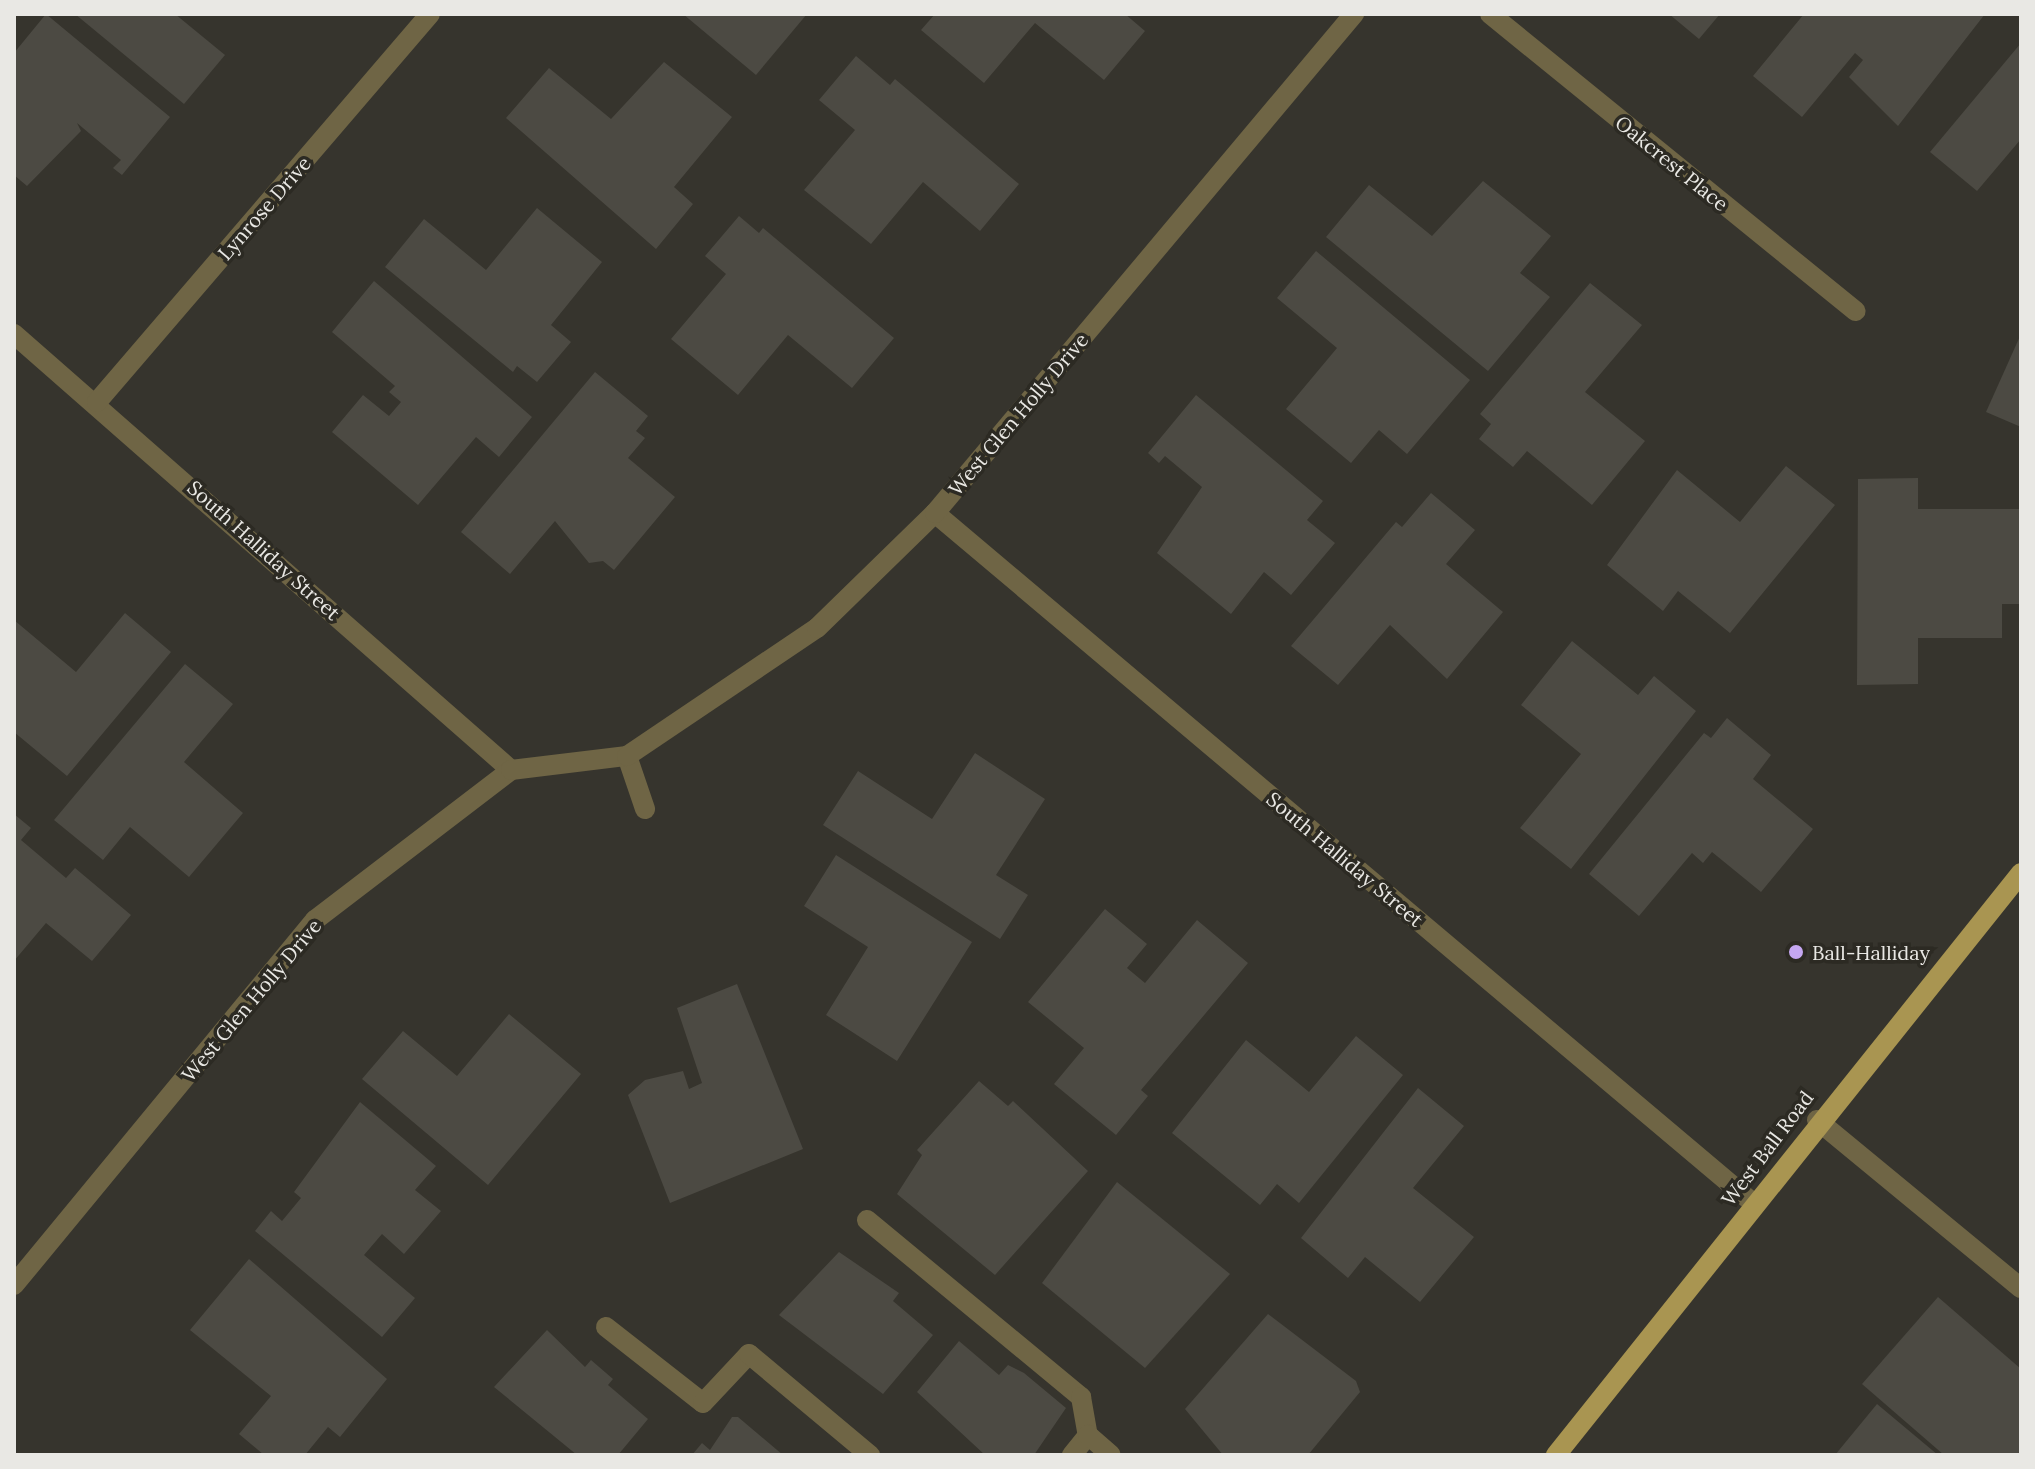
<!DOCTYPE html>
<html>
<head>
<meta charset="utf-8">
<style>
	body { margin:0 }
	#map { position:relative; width:2035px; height:1469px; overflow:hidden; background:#36342d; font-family:Lora,serif }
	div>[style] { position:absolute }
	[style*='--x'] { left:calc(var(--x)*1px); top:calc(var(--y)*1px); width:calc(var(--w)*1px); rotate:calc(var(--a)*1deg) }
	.building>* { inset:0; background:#4c4a43 }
	.minor>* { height:20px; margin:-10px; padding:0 10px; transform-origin:10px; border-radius:10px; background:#6f6545 }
	.major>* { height:20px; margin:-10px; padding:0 10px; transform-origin:10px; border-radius:10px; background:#a99551 }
	.dots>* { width:22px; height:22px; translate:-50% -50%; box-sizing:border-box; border:4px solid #2c2a23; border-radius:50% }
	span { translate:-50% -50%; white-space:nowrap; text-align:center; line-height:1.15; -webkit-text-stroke:7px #2c2a23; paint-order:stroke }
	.street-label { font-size:20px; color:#e9e8e4 }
	.poi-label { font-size:20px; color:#e9e8e4 }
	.left { translate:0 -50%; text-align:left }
	.frame { position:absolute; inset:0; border:16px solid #e9e8e4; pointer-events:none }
</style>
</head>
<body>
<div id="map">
	<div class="building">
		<div style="clip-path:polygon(46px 14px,170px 117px,122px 175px,113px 168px,121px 160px,77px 123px,81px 131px,27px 186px,14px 175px,14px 53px)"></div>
		<div style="clip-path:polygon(75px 14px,175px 14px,225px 55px,184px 104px)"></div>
		<div style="clip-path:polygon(683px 14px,807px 14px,756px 75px)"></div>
		<div style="clip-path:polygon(935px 14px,1125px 14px,1145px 31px,1104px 80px,1035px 23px,984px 83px,921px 30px)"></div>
		<div style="clip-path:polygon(1669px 14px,1720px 14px,1699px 39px)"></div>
		<div style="clip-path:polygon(1804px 14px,1985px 14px,1898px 126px,1849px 77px,1863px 60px,1855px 53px,1802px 117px,1753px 76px)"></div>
		<div style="clip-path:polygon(2021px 43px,2021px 139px,1977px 191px,1930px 152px)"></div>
		<div style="clip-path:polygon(856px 56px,890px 85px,895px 79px,1019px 184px,980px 231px,923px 182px,871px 244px,804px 190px,855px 130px,819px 100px)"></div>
		<div style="clip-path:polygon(664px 62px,732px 117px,674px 187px,693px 204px,656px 249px,506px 118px,549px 68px,611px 119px)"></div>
		<div style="clip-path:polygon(1483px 181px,1551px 236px,1520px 273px,1550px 297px,1488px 371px,1326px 237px,1369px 185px,1432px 236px)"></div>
		<div style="clip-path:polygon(537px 208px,602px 262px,551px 325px,571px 342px,537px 382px,517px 366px,513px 372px,385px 267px,424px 219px,486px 270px)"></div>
		<div style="clip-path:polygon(739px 216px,759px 233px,763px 228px,894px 338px,852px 388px,788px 335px,738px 395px,671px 339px,726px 274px,705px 256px)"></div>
		<div style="clip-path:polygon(1316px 251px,1470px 380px,1407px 454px,1379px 430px,1351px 463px,1286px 409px,1337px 348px,1277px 298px)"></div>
		<div style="clip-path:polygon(374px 281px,532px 417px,499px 457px,476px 437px,418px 505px,332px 432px,363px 395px,389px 416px,401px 402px,389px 392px,395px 386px,332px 332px)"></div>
		<div style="clip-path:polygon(1590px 283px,1642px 325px,1585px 392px,1645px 441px,1592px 505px,1527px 451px,1513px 467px,1479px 439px,1491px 424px,1480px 414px)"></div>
		<div style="clip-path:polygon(2021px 334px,2021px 427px,1986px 412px)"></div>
		<div style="clip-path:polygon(595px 372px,648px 416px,636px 431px,645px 438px,628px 458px,675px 497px,614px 570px,603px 561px,589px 563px,555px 521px,510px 574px,461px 532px)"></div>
		<div style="clip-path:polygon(1196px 395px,1323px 501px,1307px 520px,1335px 543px,1291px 595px,1264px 572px,1231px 614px,1157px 553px,1202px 487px,1165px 456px,1159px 463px,1148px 453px)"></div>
		<div style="clip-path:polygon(1786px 466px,1835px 505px,1730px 633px,1678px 591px,1663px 611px,1607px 565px,1677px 470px,1740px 522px)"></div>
		<div style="clip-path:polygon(1918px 478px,1918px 509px,2021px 509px,2021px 604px,2002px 604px,2002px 638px,1918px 638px,1918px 684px,1857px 685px,1858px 479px)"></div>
		<div style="clip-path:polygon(1431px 493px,1475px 530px,1446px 564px,1503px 612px,1447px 679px,1390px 625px,1338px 685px,1291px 646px,1396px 522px,1402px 527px)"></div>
		<div style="clip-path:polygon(125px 613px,171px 652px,67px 776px,14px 732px,14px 620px,76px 672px)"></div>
		<div style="clip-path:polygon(1572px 641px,1638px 695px,1654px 676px,1696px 711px,1571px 869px,1520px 828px,1581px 754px,1521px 705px)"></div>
		<div style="clip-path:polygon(185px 664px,233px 704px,184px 762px,243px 813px,189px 877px,130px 827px,103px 860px,54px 820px)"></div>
		<div style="clip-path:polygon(1727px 718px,1771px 755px,1753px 779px,1813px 829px,1761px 892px,1712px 852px,1703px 863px,1692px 853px,1639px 916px,1589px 874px,1704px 733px,1711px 738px)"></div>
		<div style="clip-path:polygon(975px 753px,1045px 799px,996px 875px,1028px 895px,1000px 939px,823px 825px,858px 771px,932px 819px)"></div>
		<div style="clip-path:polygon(14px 814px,31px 828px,21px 840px,66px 878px,75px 868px,131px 915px,92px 961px,46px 923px,14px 961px)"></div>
		<div style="clip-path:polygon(836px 855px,972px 942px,897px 1061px,826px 1015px,868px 947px,804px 906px)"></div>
		<div style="clip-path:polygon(1105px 909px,1147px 944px,1127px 968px,1145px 983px,1197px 920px,1248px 963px,1141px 1090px,1148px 1096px,1116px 1135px,1054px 1084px,1084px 1048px,1028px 1002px)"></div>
		<div style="clip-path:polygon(737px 984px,803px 1149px,670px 1203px,628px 1095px,645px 1080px,683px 1071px,689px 1089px,702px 1083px,677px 1008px)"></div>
		<div style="clip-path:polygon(509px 1014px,581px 1074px,488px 1185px,362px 1079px,403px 1031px,457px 1076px)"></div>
		<div style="clip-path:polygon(1356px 1036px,1403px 1075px,1299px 1203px,1277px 1184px,1260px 1205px,1172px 1133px,1246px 1040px,1309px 1092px)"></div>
		<div style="clip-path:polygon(979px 1081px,1008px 1106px,1013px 1101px,1088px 1171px,995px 1275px,897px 1194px,922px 1155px,917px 1150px)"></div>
		<div style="clip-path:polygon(1418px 1088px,1464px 1126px,1413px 1188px,1474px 1237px,1420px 1302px,1365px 1257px,1348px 1278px,1301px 1238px)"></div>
		<div style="clip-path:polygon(360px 1102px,436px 1166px,415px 1190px,441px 1211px,404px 1254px,382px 1234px,364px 1255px,415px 1298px,382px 1337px,255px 1231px,271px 1211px,282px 1221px,301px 1198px,294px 1192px)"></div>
		<div style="clip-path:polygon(1117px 1182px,1230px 1274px,1145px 1368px,1042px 1283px)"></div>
		<div style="clip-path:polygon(839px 1252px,899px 1293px,893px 1301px,933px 1335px,883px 1394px,779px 1315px)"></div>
		<div style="clip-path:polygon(249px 1259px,387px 1379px,340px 1437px,328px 1427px,305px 1455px,264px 1455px,239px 1434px,271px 1396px,190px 1330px)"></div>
		<div style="clip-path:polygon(1938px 1297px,2021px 1369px,2019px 1455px,1944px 1455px,1862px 1384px)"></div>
		<div style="clip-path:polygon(1268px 1314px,1356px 1381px,1360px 1392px,1308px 1455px,1223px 1455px,1185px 1409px)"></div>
		<div style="clip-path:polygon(547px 1330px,585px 1367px,591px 1360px,613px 1379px,608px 1385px,648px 1419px,618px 1455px,577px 1455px,494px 1387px)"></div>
		<div style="clip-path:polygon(959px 1341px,999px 1375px,1008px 1365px,1024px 1373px,1066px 1408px,1034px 1455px,985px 1455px,917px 1392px)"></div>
		<div style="clip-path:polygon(1877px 1404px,1938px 1455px,1835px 1455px)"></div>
		<div style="clip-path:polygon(732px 1417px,738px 1417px,783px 1455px,692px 1455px,702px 1443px,710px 1450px)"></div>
	</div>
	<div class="minor">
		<div style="--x:1490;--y:14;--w:471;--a:39.1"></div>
		<div style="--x:14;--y:334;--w:661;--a:41.26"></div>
		<div style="--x:97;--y:402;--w:511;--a:-49.36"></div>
		<div style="--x:935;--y:513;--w:1072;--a:40.15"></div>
		<div style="--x:627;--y:756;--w:56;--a:71.2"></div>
		<div style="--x:1817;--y:1120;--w:264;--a:39.5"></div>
		<div style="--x:867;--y:1220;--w:278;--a:39.6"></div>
		<div style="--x:1081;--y:1397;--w:39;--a:80"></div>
		<div style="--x:14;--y:1285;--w:473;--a:-50.5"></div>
		<div style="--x:315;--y:920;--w:247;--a:-37.4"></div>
		<div style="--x:511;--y:770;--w:117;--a:-6.9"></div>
		<div style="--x:627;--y:756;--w:229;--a:-34"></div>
		<div style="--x:817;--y:628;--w:165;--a:-44.3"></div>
		<div style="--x:935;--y:513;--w:652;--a:-49.98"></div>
		<div style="--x:606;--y:1327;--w:123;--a:38.1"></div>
		<div style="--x:703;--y:1403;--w:67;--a:-46.8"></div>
		<div style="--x:749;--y:1354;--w:158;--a:39.9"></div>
		<div style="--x:1072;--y:1455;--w:26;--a:-51"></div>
		<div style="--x:1088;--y:1435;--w:30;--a:41"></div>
	</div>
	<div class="major">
		<div style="--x:1556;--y:1455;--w:745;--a:-51.38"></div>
	</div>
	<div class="dots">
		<div style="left:1796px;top:952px;background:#c5a7f1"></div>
	</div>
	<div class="street-label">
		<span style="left:1672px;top:163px;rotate:39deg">Oakcrest Place</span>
		<span style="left:264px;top:208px;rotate:-49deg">Lynrose Drive</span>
		<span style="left:1018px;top:414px;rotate:-50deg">West Glen Holly Drive</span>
		<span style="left:264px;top:550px;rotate:42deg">South Halliday Street</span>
		<span style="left:1345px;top:859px;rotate:40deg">South Halliday Street</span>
		<span style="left:251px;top:1000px;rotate:-50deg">West Glen Holly Drive</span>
		<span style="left:1767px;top:1148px;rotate:-53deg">West Ball Road</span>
	</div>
	<div class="poi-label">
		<span class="left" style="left:1812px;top:952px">Ball-Halliday</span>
	</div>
	<div class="frame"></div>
</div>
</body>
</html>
